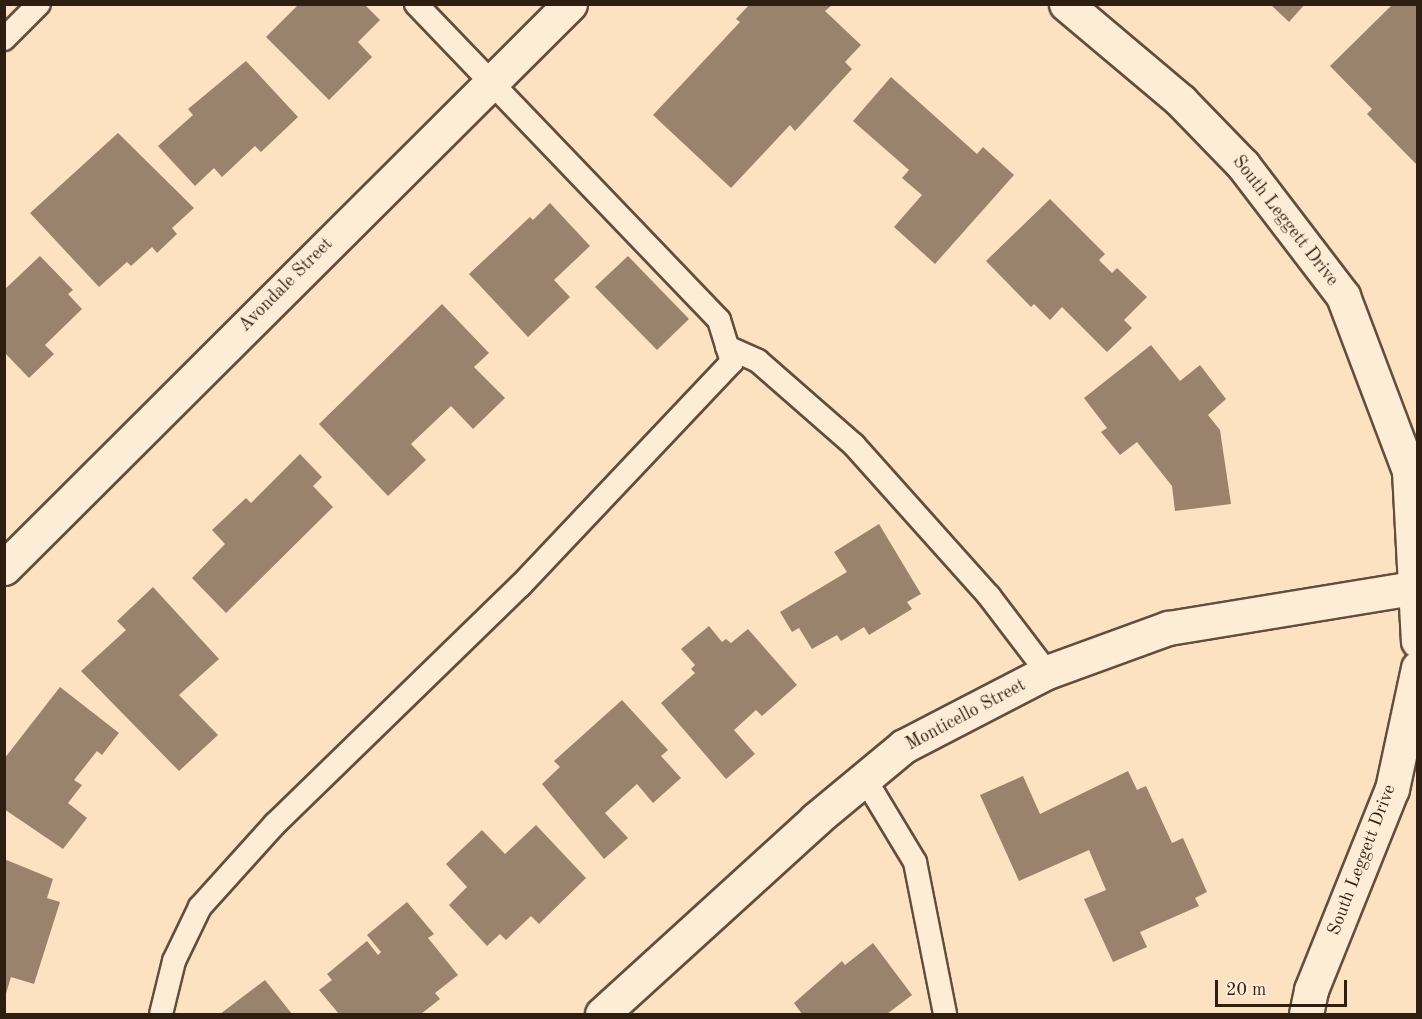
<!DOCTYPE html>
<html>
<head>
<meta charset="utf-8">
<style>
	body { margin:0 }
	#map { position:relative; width:1422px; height:1019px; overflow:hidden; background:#fce2c0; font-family:"Old Standard TT",serif }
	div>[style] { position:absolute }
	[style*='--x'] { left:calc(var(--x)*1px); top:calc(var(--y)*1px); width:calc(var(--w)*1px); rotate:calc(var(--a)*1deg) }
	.building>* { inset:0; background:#99836c }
	.roads { filter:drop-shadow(2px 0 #624e3d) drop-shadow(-2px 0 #624e3d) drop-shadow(0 2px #624e3d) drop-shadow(0 -2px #624e3d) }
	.service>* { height:22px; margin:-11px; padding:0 11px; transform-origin:11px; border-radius:11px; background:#fdecd6 }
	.minor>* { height:33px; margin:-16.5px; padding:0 16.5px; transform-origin:16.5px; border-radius:16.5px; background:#fdecd6 }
	.tertiary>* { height:33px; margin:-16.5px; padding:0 16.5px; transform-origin:16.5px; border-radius:16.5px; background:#fdecd6 }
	span { translate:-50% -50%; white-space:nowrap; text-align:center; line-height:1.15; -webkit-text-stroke:6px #fdecd6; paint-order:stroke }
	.street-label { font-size:18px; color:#2e1d11 }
	.frame { position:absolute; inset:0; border:6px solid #2e1d11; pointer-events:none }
	.scale { position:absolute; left:1215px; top:980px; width:132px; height:27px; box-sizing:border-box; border:3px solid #2e1d11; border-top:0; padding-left:8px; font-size:18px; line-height:21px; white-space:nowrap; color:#2e1d11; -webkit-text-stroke:4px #fdecd6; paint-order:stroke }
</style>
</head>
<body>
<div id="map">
	<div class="building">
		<div style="clip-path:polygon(299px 4px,364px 4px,380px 20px,358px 42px,372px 57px,329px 100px,266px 37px)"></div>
		<div style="clip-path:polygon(1270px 4px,1305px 4px,1289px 22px)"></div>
		<div style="clip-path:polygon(1393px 4px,1418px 4px,1418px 166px,1367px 114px,1372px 109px,1330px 66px)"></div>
		<div style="clip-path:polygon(749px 5px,832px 5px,825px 11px,861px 45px,845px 62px,852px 69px,795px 131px,790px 125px,731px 188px,653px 115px,740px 22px,736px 19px)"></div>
		<div style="clip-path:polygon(246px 61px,298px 117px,261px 152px,255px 146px,222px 177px,214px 168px,195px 186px,158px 146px,193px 115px,188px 109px)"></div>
		<div style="clip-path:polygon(891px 77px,977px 154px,983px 147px,1014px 175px,935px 264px,894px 227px,922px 195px,902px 178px,909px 170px,853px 121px)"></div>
		<div style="clip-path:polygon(118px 133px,194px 208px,172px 228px,177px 234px,157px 253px,152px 247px,131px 266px,127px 262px,99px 287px,30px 213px)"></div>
		<div style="clip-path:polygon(1050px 199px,1105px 254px,1099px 260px,1112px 273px,1117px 268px,1147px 297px,1124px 320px,1132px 328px,1107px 352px,1062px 307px,1050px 320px,1034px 304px,1031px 307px,986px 261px)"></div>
		<div style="clip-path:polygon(550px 203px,590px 246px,554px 280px,570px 297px,528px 337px,469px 274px,530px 217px,533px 220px)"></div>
		<div style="clip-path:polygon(40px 256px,73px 290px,68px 294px,82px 309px,45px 345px,54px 354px,29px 378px,4px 352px,4px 290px)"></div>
		<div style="clip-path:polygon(628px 256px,689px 319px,657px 350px,595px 287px)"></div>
		<div style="clip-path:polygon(442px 304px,489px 353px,474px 367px,505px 398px,473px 429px,451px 406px,411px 444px,426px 460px,388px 496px,319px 424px)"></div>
		<div style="clip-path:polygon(1151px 345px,1180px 381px,1200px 365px,1226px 399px,1208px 415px,1220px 430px,1231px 504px,1175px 511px,1172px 486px,1137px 442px,1120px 455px,1101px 432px,1107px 428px,1084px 398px)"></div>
		<div style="clip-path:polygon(300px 454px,322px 477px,313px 486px,333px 507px,226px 613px,192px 578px,225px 544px,212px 530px,246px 498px,251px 503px)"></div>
		<div style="clip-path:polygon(879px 524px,921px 594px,907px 602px,912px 609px,869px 635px,864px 627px,841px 641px,837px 635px,812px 649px,799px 628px,792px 632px,780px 612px,847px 572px,834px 552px)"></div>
		<div style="clip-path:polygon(153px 587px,219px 659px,179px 695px,218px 735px,179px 771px,81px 671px,126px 630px,117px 621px)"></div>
		<div style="clip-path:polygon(709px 626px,722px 642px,726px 639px,731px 643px,748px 629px,797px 685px,762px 716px,756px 710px,734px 730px,755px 754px,726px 779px,661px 703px,695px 673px,691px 669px,695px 665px,681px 649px)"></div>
		<div style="clip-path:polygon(60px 687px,119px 733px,102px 755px,97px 751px,74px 780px,82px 785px,68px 803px,87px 818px,63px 849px,4px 809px,4px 759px)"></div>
		<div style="clip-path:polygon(622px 700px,668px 750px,661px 756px,681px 778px,653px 803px,637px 784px,605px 813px,628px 838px,604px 859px,542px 784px,560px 767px,554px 761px)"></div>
		<div style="clip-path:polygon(1128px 771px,1137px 790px,1146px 786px,1172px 843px,1183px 838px,1207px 892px,1195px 898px,1199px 906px,1140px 932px,1147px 947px,1113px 962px,1084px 899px,1106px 890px,1089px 850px,1019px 881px,980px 795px,1023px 776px,1040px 814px)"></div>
		<div style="clip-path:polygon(536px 825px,586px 878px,539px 924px,531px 916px,506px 940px,500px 934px,487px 946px,449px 905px,467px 887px,446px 864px,482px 830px,505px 854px)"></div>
		<div style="clip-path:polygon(4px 859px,53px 879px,47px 898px,60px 902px,34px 984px,11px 977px,5px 997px)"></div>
		<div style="clip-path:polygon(407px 902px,434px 934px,428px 938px,458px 975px,435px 993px,440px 999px,421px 1014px,339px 1014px,319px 990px,332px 980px,327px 974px,367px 941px,378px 955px,381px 952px,367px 935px)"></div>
		<div style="clip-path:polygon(873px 943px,912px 995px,887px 1014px,802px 1014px,794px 1003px,842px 961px,845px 965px)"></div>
		<div style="clip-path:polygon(265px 980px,292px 1014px,220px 1014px)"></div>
	</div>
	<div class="roads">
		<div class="service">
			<div style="--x:4;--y:39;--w:49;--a:-45"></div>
			<div style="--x:727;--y:347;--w:34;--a:24"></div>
			<div style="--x:758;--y:361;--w:128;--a:41.2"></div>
			<div style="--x:854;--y:445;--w:203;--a:48.2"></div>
			<div style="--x:989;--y:596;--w:96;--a:52.7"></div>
			<div style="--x:865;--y:779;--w:97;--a:58.9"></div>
			<div style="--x:915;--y:862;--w:155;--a:78.8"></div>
			<div style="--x:161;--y:1014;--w:55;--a:-76.2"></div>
			<div style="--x:174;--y:961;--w:60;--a:-64.3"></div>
			<div style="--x:200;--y:907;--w:112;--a:-47.9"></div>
			<div style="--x:275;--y:824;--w:342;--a:-44.2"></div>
			<div style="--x:520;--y:586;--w:308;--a:-46.6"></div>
			<div style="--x:732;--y:362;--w:44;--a:-107.2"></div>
			<div style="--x:719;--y:320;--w:438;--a:-133.8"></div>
		</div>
		<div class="minor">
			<div style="--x:4;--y:568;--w:799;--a:-44.9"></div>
			<div style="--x:602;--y:1014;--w:290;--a:-42.3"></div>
			<div style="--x:816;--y:819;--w:114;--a:-39.7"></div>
			<div style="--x:904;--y:746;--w:161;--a:-27.4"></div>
			<div style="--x:1047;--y:672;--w:129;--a:-20"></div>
			<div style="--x:1168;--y:628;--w:253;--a:-9.3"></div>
		</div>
		<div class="tertiary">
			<div style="--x:1066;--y:4;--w:150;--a:40.1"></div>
			<div style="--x:1181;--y:101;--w:89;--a:45.9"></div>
			<div style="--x:1243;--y:165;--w:165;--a:52.6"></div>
			<div style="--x:1343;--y:296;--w:187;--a:69.3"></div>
			<div style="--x:1409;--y:471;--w:170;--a:87"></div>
			<div style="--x:1306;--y:1014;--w:25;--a:-78"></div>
			<div style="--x:1311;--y:990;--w:217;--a:-68.1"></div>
			<div style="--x:1392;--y:789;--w:124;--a:-77.9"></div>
		</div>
	</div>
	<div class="street-label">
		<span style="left:1285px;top:221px;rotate:52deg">South Leggett Drive</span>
		<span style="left:286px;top:285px;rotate:-45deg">Avondale Street</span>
		<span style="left:966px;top:715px;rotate:-28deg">Monticello Street</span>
		<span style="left:1362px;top:860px;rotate:-69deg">South Leggett Drive</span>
	</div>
	<div class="frame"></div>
	<div class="scale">20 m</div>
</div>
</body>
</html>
